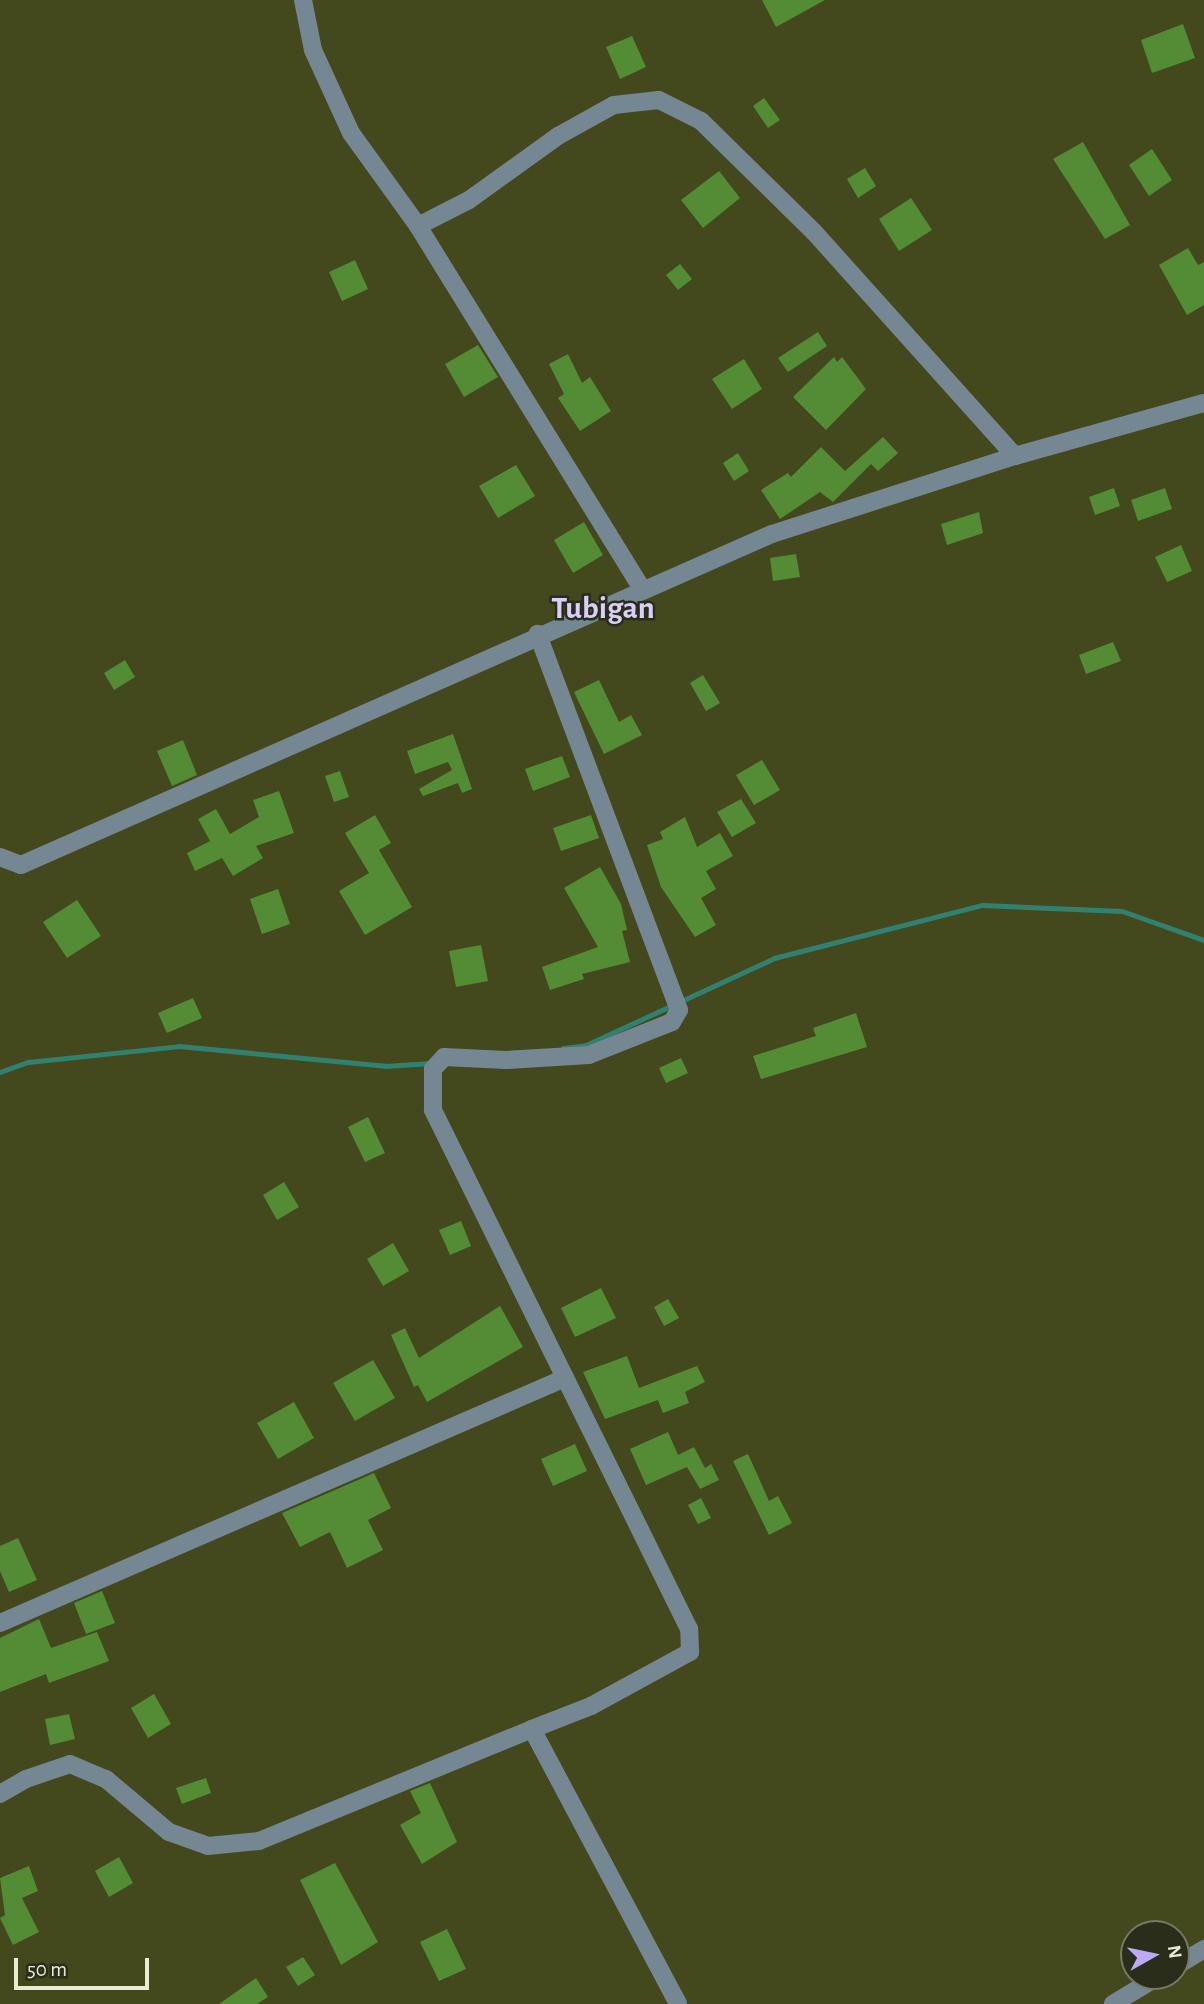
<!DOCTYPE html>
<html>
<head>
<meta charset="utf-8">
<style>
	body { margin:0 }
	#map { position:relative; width:1204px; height:2004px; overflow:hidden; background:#43491d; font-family:"Alegreya Sans",sans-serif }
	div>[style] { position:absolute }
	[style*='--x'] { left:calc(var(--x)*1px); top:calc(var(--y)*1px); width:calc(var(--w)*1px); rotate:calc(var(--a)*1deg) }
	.stream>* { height:5px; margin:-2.5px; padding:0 2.5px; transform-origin:2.5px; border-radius:2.5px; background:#32806f }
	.building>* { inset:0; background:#538c34 }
	.minor>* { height:18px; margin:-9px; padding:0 9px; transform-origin:9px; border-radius:9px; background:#748793 }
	span { translate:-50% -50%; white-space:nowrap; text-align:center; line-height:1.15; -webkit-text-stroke:5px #2a2d1a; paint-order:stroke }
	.quarter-label { font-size:32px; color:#d9cffa; font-weight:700 }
	.north { position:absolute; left:1120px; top:1920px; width:70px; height:70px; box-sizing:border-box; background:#2a2d1a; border:2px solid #767964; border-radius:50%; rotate:81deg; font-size:19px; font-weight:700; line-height:28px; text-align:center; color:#e7ecd3 }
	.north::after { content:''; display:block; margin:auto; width:24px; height:32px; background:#bda9f5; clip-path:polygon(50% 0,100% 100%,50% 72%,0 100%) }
	.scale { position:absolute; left:14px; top:1958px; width:135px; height:32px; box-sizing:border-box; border:4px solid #e7ecd3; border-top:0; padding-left:9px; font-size:21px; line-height:24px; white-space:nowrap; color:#e7ecd3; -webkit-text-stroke:5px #2a2d1a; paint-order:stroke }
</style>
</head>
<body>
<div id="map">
	<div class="stream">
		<div style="--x:563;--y:1048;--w:23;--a:-7"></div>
		<div style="--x:586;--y:1045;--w:207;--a:-24.8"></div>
		<div style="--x:774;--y:958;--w:215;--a:-14.3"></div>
		<div style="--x:982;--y:905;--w:140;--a:2.5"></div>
		<div style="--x:1122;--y:911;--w:87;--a:19.5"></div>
		<div style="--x:0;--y:1072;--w:30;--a:-20"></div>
		<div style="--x:28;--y:1062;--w:152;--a:-6"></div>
		<div style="--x:179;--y:1046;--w:207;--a:5.5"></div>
		<div style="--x:385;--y:1066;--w:46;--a:-3.7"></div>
	</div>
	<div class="building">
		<div style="clip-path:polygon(762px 0,825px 0,776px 27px)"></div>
		<div style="clip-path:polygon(1183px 24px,1195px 58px,1152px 73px,1141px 40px)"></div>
		<div style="clip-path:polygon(632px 36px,646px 67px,620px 79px,606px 47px)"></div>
		<div style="clip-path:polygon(764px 98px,780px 120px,768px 128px,753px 106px)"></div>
		<div style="clip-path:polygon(1083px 142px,1130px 225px,1105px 239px,1053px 159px)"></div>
		<div style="clip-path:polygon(1152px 149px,1172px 180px,1149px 196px,1129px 165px)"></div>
		<div style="clip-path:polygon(865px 168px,876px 186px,858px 198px,847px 179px)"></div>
		<div style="clip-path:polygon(719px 171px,740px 198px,703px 228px,681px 200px)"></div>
		<div style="clip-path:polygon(911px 198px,932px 230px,899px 251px,879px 219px)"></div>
		<div style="clip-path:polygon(1188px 248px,1198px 265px,1204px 262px,1204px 305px,1187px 315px,1159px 265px)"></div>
		<div style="clip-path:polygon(355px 260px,368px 289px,342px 301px,329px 272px)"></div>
		<div style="clip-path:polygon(680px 264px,692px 279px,678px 290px,666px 275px)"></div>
		<div style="clip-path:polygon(818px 332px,827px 346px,788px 372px,778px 358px)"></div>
		<div style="clip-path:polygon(478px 345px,498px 377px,464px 397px,445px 364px)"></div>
		<div style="clip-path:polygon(568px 354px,582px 383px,590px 377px,611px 411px,580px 431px,558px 398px,564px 394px,549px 364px)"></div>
		<div style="clip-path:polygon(834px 357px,837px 362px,842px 357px,866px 389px,826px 430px,793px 397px)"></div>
		<div style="clip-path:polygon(744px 359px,762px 389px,732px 409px,712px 379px)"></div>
		<div style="clip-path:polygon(883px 437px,898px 453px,878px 471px,871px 464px,833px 502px,820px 492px,780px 519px,761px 490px,788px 473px,791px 477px,821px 447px,845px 471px)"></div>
		<div style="clip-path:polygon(738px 453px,749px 471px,734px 481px,723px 463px)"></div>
		<div style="clip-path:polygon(516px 465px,535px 496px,498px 518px,479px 486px)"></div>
		<div style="clip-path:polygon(1114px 488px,1120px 506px,1095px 515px,1089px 497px)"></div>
		<div style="clip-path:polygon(1165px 488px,1172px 509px,1138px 521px,1131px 500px)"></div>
		<div style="clip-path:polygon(979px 512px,983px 533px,947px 545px,941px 524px)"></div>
		<div style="clip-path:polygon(584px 522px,603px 555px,573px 573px,554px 540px)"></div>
		<div style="clip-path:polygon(1181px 545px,1192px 571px,1167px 582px,1155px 557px)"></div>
		<div style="clip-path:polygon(796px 554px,800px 577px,773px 581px,770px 558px)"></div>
		<div style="clip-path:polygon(1113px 642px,1121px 661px,1086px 674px,1079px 655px)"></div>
		<div style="clip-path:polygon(125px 660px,135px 677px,114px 690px,104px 673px)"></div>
		<div style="clip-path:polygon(703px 675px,720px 703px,706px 711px,690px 683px)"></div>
		<div style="clip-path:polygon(599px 680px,619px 722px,631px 715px,642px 735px,604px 754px,574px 692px)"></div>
		<div style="clip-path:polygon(453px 734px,472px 789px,462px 793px,458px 783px,423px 796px,419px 789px,452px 770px,448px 762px,415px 774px,407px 751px)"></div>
		<div style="clip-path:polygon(183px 740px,197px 775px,172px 786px,157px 751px)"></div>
		<div style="clip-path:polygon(562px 756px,570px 777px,533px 791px,525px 769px)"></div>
		<div style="clip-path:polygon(762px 760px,780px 790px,754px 805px,736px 775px)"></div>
		<div style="clip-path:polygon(340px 771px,349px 797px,334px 802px,325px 776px)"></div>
		<div style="clip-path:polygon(279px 791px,294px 833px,256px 846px,263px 858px,233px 876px,222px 858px,195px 871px,187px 853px,210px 841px,198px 819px,216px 809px,230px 834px,259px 817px,253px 800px)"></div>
		<div style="clip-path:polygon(741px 799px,756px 823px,732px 837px,717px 812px)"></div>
		<div style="clip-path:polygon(375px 815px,391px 843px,379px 850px,412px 907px,365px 935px,339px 891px,369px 873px,345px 833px)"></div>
		<div style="clip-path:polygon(591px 815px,599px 838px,561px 851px,553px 828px)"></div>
		<div style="clip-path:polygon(685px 817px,697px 847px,720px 833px,733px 856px,706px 871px,716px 889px,701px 898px,716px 925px,695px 937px,661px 887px,647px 845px,663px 839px,660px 832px)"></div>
		<div style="clip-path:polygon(600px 867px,621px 904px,627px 930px,622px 931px,630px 962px,582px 974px,584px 979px,550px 990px,542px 967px,598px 947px,564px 888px)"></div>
		<div style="clip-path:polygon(278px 889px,290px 924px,262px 934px,250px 899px)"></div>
		<div style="clip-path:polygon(77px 900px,101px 936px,67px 958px,43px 922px)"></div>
		<div style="clip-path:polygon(481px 945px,488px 981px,456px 987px,449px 951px)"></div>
		<div style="clip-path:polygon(193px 998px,202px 1018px,167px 1033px,158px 1013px)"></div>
		<div style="clip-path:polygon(856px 1013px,867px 1047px,761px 1079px,753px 1056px,816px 1036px,813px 1028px)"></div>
		<div style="clip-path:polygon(681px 1058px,688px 1073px,666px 1083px,659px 1068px)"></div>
		<div style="clip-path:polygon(368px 1117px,385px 1153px,365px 1162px,348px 1127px)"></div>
		<div style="clip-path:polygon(284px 1182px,299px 1207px,277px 1220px,263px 1195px)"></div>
		<div style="clip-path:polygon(461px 1221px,471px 1246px,450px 1255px,439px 1230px)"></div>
		<div style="clip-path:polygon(393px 1243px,409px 1271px,383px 1286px,367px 1259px)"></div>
		<div style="clip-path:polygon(601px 1288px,616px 1318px,575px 1337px,561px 1308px)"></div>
		<div style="clip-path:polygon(668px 1299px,679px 1318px,664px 1326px,654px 1307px)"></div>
		<div style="clip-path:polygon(500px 1306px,523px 1347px,427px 1402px,418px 1385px,414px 1387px,391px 1335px,405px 1328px,419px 1358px)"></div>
		<div style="clip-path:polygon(627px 1356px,639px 1388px,697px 1366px,705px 1382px,685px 1392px,689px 1403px,663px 1413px,658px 1400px,605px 1419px,583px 1372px)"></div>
		<div style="clip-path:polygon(373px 1360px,395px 1398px,355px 1421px,333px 1383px)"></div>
		<div style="clip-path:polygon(294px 1402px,314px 1438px,278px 1459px,257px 1423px)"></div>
		<div style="clip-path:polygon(668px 1432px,678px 1455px,694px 1447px,705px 1468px,711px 1464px,719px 1480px,700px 1489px,687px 1467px,646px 1485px,630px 1449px)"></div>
		<div style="clip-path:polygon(575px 1444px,587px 1471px,553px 1486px,541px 1459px)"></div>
		<div style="clip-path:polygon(748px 1454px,769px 1501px,778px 1496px,792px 1523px,769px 1535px,733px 1461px)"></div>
		<div style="clip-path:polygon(374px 1473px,391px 1508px,368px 1520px,383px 1550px,347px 1568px,330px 1532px,300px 1547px,282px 1513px)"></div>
		<div style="clip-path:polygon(701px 1498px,711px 1518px,698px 1524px,688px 1505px)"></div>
		<div style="clip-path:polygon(18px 1538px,37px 1580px,9px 1592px,0 1571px,0 1546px)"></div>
		<div style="clip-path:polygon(102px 1591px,115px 1623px,86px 1634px,74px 1603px)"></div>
		<div style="clip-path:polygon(39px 1619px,51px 1648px,97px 1632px,109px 1661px,49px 1683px,46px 1674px,0 1692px,0 1638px)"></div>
		<div style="clip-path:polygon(154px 1694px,171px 1724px,148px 1738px,131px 1708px)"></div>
		<div style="clip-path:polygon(69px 1714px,75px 1739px,50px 1745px,45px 1719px)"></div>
		<div style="clip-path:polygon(206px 1778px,211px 1793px,182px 1804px,176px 1788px)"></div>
		<div style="clip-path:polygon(430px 1783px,457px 1842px,422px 1864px,400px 1825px,421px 1813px,410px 1791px)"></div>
		<div style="clip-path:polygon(119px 1857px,133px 1883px,109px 1897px,95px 1871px)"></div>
		<div style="clip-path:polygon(335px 1863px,378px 1942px,341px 1965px,300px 1880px)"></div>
		<div style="clip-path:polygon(29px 1866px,38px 1891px,22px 1898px,39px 1932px,13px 1945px,0 1918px,5px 1915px,0 1878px)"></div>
		<div style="clip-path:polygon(447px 1929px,466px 1969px,439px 1981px,420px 1942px)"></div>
		<div style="clip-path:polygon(303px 1957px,315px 1975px,298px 1986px,286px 1967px)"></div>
		<div style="clip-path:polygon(256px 1978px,268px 1997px,257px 2004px,219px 2004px)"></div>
	</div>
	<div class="minor">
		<div style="--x:303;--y:0;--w:51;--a:78.7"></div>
		<div style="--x:313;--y:50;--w:91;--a:65.4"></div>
		<div style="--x:351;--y:133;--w:115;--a:54.2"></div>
		<div style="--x:418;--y:226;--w:428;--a:58.3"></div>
		<div style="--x:418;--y:226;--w:57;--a:-27"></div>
		<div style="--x:469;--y:200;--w:110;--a:-35.7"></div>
		<div style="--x:558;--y:136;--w:64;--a:-29"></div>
		<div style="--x:614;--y:105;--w:45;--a:-6.3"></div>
		<div style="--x:659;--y:100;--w:47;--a:26.6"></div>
		<div style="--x:701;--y:121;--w:158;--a:44.5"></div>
		<div style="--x:814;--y:232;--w:301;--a:48.1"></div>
		<div style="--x:0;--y:857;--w:22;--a:21"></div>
		<div style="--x:21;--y:865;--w:821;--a:-23.79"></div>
		<div style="--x:772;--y:534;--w:255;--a:-17.8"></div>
		<div style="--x:1015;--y:456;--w:196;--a:-15.7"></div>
		<div style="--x:0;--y:1623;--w:616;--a:-23.44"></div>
		<div style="--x:532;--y:1729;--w:63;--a:-21.3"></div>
		<div style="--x:591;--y:1706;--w:113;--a:-28.6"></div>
		<div style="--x:690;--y:1652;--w:23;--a:-92"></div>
		<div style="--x:689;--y:1629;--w:579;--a:-116.26"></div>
		<div style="--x:433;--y:1110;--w:41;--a:-90"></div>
		<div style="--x:433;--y:1069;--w:16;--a:-47"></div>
		<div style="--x:444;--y:1057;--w:62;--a:2.8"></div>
		<div style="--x:506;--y:1060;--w:83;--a:-3.4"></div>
		<div style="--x:589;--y:1055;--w:89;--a:-21.7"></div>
		<div style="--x:672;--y:1022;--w:14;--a:-60"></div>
		<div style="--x:679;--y:1010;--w:402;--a:-110.6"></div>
		<div style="--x:0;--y:1794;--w:30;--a:-30"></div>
		<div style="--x:26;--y:1779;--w:46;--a:-18.8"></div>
		<div style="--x:70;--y:1764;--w:39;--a:23"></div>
		<div style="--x:106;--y:1779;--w:82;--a:40.1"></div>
		<div style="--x:169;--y:1832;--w:41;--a:19.7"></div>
		<div style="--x:208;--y:1846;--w:51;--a:-5.6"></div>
		<div style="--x:259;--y:1841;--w:295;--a:-22.3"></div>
		<div style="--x:532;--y:1729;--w:311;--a:62"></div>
		<div style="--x:1176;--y:1966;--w:33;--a:-31"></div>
		<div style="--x:1113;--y:2004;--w:54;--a:-31.3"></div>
	</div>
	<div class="quarter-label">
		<span style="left:603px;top:608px">Tubigan</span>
	</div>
	<div class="north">N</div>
	<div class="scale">50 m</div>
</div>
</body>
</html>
